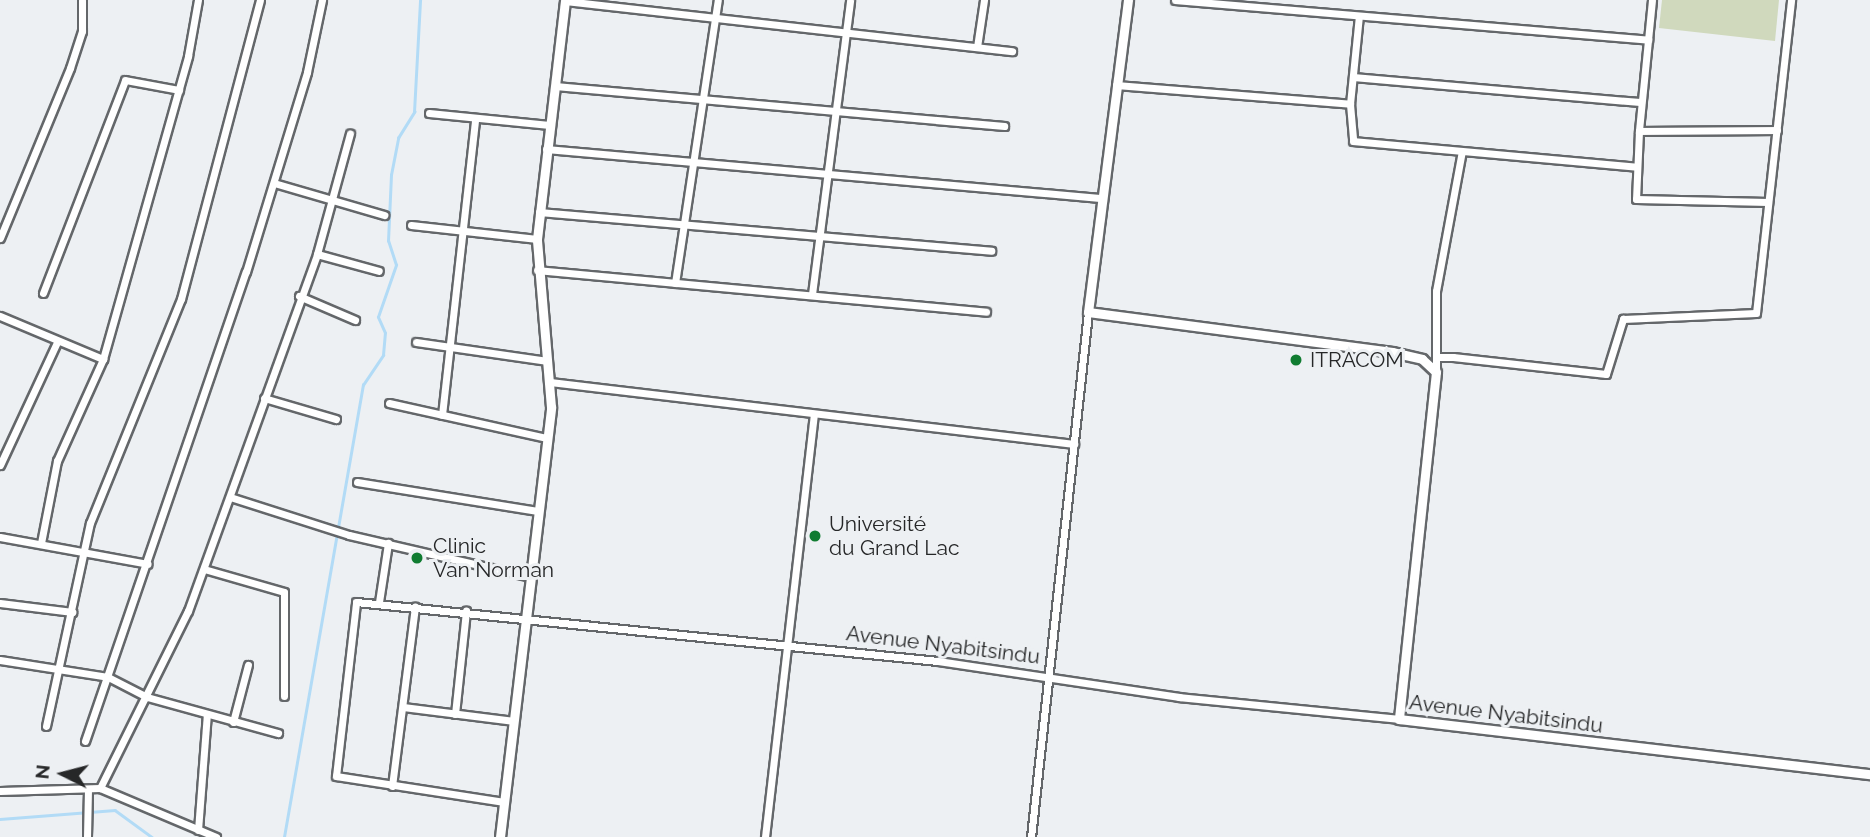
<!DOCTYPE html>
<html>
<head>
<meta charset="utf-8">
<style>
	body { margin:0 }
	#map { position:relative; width:1870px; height:837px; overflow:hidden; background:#edf0f3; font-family:Raleway,sans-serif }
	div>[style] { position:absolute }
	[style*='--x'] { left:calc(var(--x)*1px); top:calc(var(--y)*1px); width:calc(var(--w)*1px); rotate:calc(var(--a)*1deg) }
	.green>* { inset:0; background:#d0d9bd }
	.stream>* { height:2.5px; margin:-1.25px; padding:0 1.25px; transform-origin:1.25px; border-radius:1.25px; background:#b2dbf6 }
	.roads { filter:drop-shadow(2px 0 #64676a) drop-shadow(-2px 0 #64676a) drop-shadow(0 2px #64676a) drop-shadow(0 -2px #64676a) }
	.minor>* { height:7px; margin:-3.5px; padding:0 3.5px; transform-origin:3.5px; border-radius:3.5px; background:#fff }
	.tertiary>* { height:9px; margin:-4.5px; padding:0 4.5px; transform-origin:4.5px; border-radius:4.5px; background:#fff }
	.dots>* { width:19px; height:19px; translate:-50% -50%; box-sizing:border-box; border:4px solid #edf0f3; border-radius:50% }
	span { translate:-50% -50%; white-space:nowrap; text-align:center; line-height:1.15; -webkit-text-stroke:6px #edf0f3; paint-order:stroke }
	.poi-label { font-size:21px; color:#262728 }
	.left { translate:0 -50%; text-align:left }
	.street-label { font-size:21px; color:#262728 }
	.north { position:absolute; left:28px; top:739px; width:70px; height:70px; -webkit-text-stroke:5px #edf0f3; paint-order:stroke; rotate:276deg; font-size:19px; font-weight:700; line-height:28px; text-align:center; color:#262728 }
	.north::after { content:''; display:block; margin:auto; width:24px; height:32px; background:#262728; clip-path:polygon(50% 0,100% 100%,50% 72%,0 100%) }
</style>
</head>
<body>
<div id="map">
	<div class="green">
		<div style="clip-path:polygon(1662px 0,1779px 0,1775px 41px,1659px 28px)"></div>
	</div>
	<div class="stream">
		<div style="--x:0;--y:819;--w:115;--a:-4.5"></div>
		<div style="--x:115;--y:810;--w:46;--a:36.1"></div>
		<div style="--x:284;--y:837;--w:459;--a:-80.1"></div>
		<div style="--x:363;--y:385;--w:36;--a:-56"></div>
		<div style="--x:383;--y:355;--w:22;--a:-85"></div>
		<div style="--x:385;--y:333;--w:17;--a:-114"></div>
		<div style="--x:378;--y:317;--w:55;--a:-70.9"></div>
		<div style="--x:396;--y:265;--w:25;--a:-108"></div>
		<div style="--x:388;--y:241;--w:66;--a:-87.4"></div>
		<div style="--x:391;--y:175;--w:38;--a:-79"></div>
		<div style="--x:398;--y:138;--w:31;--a:-58"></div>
		<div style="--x:414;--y:112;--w:112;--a:-86.9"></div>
	</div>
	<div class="roads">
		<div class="minor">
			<div style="--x:1175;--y:0;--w:475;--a:4.8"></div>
			<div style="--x:1652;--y:0;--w:132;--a:95.7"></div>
			<div style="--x:1639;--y:131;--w:138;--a:-0.4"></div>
			<div style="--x:565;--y:1;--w:450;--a:6.4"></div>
			<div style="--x:977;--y:47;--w:48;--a:-81.5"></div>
			<div style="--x:1353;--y:77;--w:288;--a:5"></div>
			<div style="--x:1116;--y:85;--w:235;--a:4.6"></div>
			<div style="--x:1350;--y:104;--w:37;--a:85"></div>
			<div style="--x:1353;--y:141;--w:284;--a:5.2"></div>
			<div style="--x:555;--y:86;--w:451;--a:5.1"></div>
			<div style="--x:1350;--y:104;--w:88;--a:-84.2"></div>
			<div style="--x:429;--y:113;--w:121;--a:5.7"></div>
			<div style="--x:1639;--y:131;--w:68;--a:92.5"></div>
			<div style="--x:1636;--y:199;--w:132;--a:1.3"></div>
			<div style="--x:546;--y:149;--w:556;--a:5.05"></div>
			<div style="--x:274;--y:183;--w:115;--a:16.2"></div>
			<div style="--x:539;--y:212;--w:454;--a:4.9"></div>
			<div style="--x:411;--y:225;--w:127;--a:6.3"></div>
			<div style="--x:0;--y:238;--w:184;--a:-67.6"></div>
			<div style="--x:70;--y:68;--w:39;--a:-72"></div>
			<div style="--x:82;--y:31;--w:31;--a:-90"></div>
			<div style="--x:317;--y:254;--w:64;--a:15.3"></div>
			<div style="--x:537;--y:270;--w:451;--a:5.3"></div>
			<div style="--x:675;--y:283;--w:286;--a:-81.4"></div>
			<div style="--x:43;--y:293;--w:228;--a:-68.9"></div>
			<div style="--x:125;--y:80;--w:55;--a:10.5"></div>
			<div style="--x:812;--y:294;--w:296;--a:-82.6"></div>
			<div style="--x:299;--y:296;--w:61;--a:23.2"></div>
			<div style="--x:0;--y:316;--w:112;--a:22.7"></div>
			<div style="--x:416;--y:342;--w:133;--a:8.2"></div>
			<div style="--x:1436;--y:357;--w:66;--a:-90"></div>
			<div style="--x:1436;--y:291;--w:142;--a:-79.5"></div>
			<div style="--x:1436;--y:372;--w:15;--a:-90"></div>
			<div style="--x:1436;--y:357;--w:17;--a:0"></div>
			<div style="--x:1453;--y:357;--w:154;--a:6.3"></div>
			<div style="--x:1606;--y:374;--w:58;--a:-72.8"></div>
			<div style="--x:1623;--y:319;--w:133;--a:-2.6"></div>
			<div style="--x:1756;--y:313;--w:315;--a:-83.6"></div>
			<div style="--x:550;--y:382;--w:528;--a:6.75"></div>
			<div style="--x:264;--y:398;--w:75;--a:16.3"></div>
			<div style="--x:389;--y:403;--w:162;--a:12.5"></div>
			<div style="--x:442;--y:415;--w:298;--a:-83.6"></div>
			<div style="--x:0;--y:465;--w:136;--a:-65.1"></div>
			<div style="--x:357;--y:482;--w:183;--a:9.1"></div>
			<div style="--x:230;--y:497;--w:125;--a:17.7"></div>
			<div style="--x:349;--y:535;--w:187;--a:13"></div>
			<div style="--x:0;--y:537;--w:150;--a:10.3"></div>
			<div style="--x:41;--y:543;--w:84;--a:-79"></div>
			<div style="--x:57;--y:461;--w:112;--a:-65.7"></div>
			<div style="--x:103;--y:359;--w:315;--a:-74.3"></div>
			<div style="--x:188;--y:56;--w:57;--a:-79.9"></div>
			<div style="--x:204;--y:569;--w:83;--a:16"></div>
			<div style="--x:284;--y:592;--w:104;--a:90"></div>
			<div style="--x:379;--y:602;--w:60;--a:-81.3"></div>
			<div style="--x:0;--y:603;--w:73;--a:7.1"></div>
			<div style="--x:0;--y:660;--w:109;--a:8.9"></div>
			<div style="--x:108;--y:677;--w:44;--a:27.1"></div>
			<div style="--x:147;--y:697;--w:136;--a:15.4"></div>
			<div style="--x:403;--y:707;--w:112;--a:7.2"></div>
			<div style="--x:455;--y:714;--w:104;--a:-83.9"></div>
			<div style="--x:233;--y:722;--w:59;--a:-75.3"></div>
			<div style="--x:46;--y:726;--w:208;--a:-77.8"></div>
			<div style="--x:90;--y:523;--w:242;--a:-67.9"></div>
			<div style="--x:181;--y:299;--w:309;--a:-75.2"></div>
			<div style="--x:85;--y:741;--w:496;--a:-71.1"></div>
			<div style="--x:246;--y:272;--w:209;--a:-73"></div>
			<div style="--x:307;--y:72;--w:74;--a:-78.2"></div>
			<div style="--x:392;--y:786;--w:181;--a:-82.7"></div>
			<div style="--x:100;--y:788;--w:198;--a:-63.6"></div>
			<div style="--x:188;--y:611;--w:380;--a:-70.1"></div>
			<div style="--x:317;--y:254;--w:125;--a:-74.7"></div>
			<div style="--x:0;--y:791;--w:100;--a:-1.7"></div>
			<div style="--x:100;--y:788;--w:126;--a:22.9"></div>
			<div style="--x:504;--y:802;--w:170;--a:-171.2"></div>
			<div style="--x:336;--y:776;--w:175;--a:-83.4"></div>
			<div style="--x:356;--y:602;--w:585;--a:5.79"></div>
			<div style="--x:938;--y:661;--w:244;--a:8.5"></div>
			<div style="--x:1179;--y:697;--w:221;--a:5.7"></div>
			<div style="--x:198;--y:830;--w:116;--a:-85.6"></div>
			<div style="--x:87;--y:837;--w:48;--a:-88.8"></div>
			<div style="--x:765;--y:837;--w:426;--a:-83.4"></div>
			<div style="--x:1031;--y:837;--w:528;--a:-83.8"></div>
		</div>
		<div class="tertiary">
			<div style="--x:1128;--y:0;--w:315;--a:97.3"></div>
			<div style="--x:1088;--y:312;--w:307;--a:7.5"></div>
			<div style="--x:1392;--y:352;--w:31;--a:13"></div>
			<div style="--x:1422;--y:359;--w:19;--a:43"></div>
			<div style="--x:1436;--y:372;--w:349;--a:96.1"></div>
			<div style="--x:1399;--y:719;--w:474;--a:6.7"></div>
			<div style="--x:500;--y:837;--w:433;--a:-83.2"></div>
			<div style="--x:551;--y:407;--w:169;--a:-94.8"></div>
			<div style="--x:537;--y:239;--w:241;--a:-83.3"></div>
		</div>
	</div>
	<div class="dots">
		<div style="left:1296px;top:360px;background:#107c31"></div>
		<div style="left:815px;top:536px;background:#107c31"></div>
		<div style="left:417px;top:558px;background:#107c31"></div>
	</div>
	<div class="poi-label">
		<span class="left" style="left:1310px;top:360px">ITRACOM</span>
		<span class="left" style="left:829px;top:536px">Université<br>du Grand Lac</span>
		<span class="left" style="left:433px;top:558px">Clinic<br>Van Norman</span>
	</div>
	<div class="street-label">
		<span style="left:943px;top:645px;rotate:7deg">Avenue Nyabitsindu</span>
		<span style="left:1506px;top:714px;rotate:7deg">Avenue Nyabitsindu</span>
	</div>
	<div class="north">N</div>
</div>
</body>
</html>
